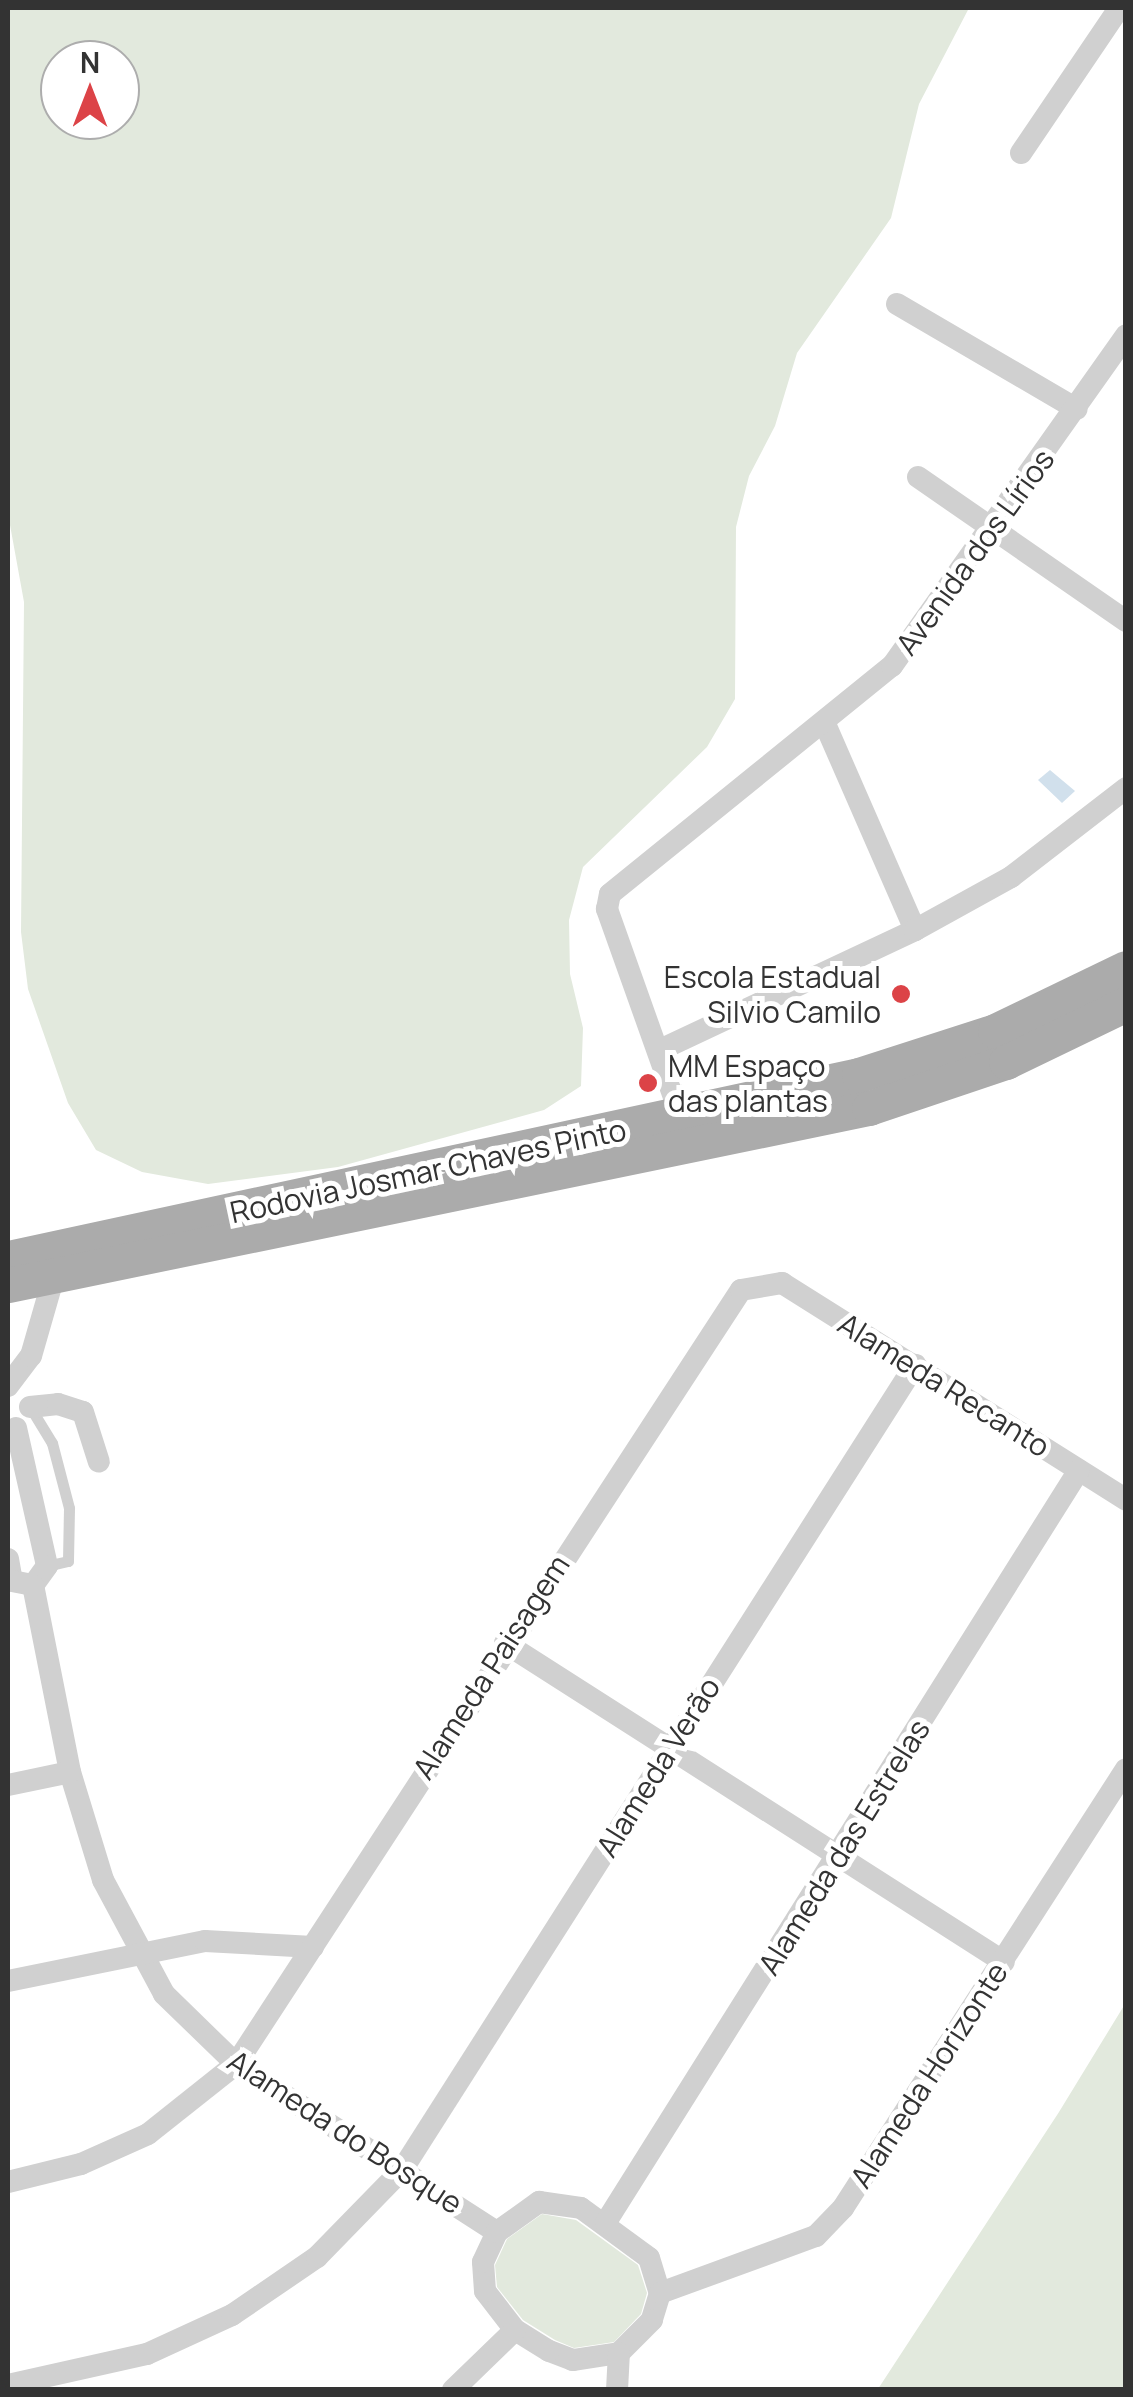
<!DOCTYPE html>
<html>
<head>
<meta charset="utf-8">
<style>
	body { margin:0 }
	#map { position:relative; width:1133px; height:2397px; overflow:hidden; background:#fff; font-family:Manrope,sans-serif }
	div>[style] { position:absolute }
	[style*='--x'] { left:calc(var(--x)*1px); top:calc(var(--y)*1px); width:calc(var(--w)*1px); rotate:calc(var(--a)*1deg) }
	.green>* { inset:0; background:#e2e9dd }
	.water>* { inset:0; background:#d1e0ec }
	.service>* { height:11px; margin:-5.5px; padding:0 5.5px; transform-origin:5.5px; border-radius:5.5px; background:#d0d0d0 }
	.minor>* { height:22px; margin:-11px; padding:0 11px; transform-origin:11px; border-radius:11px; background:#d0d0d0 }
	.primary>* { height:35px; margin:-17.5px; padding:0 17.5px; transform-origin:17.5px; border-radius:17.5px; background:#ababab }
	.dots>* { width:28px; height:28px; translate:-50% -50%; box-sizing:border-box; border:5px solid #fff; border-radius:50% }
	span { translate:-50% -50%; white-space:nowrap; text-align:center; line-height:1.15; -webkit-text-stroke:10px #fff; paint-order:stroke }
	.street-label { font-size:30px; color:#333 }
	.poi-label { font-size:30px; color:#333 }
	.right { translate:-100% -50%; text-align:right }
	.left { translate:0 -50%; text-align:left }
	.frame { position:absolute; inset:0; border:10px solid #333; pointer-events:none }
	.north { position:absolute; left:40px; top:40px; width:100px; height:100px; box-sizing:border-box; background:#fff; border:2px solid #adadad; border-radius:50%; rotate:0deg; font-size:28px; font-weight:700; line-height:40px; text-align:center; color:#333 }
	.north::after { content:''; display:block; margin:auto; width:35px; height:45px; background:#dc4347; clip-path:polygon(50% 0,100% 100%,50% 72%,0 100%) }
</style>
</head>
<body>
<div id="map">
	<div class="green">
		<div style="clip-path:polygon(evenodd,8px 8px,969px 8px,919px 104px,891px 218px,797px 353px,775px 426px,749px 476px,736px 527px,735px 699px,707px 747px,583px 867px,569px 920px,570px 974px,583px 1028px,581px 1086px,544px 1110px,338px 1167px,208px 1184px,142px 1172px,96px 1150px,68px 1103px,28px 989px,21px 932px,24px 602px,8px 514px,8px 8px,60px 60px,120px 60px,120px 120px,60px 120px,60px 60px)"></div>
		<div style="clip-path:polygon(1125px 2004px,1125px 2389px,878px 2389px,1059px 2112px)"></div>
		<div style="clip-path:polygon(542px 2214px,576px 2220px,638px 2265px,647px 2293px,641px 2314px,614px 2342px,574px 2348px,555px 2340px,523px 2320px,497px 2287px,495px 2265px,507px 2239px)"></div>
	</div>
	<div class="water">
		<div style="clip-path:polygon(1050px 770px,1075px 791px,1062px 803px,1038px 780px)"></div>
	</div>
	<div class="service">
		<div style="--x:30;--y:1407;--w:42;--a:58.6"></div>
		<div style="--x:52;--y:1443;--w:67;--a:75.3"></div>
		<div style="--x:69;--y:1508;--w:53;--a:91.1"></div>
		<div style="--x:68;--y:1561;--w:22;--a:167"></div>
	</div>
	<div class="minor">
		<div style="--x:1021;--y:153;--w:175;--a:-55.9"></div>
		<div style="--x:897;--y:304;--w:208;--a:30.3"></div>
		<div style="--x:918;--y:477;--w:253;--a:34.7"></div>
		<div style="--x:825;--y:724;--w:225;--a:66.4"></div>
		<div style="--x:660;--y:1050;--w:282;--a:-25.2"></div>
		<div style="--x:915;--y:930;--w:110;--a:-28.9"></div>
		<div style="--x:1011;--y:877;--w:145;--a:-37.7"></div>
		<div style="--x:681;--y:1117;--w:221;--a:-109.6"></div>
		<div style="--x:607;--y:909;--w:15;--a:-79"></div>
		<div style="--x:610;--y:894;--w:363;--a:-39"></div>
		<div style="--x:892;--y:666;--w:405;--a:-54.7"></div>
		<div style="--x:8;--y:1386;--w:38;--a:-53"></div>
		<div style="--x:31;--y:1356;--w:83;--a:-74"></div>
		<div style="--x:30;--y:1407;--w:28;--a:-6"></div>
		<div style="--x:58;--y:1404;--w:26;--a:18"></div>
		<div style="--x:83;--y:1412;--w:52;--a:72.3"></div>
		<div style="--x:16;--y:1428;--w:141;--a:77.3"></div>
		<div style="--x:47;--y:1566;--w:24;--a:126"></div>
		<div style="--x:8;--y:1559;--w:22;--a:80"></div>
		<div style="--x:12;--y:1581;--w:21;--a:11"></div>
		<div style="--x:33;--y:1585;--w:191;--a:78.8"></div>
		<div style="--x:70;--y:1772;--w:113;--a:73"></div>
		<div style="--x:103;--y:1880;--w:129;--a:61.8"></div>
		<div style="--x:164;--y:1994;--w:100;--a:44.2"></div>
		<div style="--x:236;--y:2064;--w:310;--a:32.8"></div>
		<div style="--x:505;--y:1643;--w:592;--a:32.59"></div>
		<div style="--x:8;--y:1785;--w:63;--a:-11.8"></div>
		<div style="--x:8;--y:1981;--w:201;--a:-11.5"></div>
		<div style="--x:205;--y:1941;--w:108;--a:3.2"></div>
		<div style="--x:8;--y:2182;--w:75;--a:-13.9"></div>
		<div style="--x:81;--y:2164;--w:73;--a:-24.1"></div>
		<div style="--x:148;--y:2134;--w:112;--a:-38.5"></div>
		<div style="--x:236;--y:2064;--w:924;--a:-56.88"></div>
		<div style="--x:741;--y:1290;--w:42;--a:-9.7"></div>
		<div style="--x:782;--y:1283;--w:407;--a:32.2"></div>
		<div style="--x:539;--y:2202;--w:42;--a:8.1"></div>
		<div style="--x:581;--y:2208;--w:84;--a:36.3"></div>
		<div style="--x:649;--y:2258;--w:37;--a:73"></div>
		<div style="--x:660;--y:2293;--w:28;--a:107"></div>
		<div style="--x:652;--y:2320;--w:47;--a:135"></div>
		<div style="--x:619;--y:2353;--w:47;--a:171.3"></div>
		<div style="--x:573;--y:2360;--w:26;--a:-159"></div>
		<div style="--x:549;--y:2351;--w:40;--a:-148"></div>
		<div style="--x:515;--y:2330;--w:49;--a:-127.6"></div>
		<div style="--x:485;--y:2291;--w:29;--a:-94"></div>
		<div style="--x:483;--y:2262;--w:33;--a:-65"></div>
		<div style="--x:497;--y:2232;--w:52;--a:-35.5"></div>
		<div style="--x:606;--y:2222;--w:888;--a:-57.83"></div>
		<div style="--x:660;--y:2293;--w:166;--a:-20.1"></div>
		<div style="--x:816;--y:2236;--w:39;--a:-46"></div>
		<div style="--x:843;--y:2208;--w:522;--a:-57.19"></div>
		<div style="--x:8;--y:2385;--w:142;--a:-12.6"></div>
		<div style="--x:147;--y:2354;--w:94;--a:-24.6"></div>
		<div style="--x:232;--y:2315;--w:103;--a:-34.3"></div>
		<div style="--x:317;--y:2257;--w:122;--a:-45.7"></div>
		<div style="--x:402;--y:2170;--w:955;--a:-57.49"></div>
		<div style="--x:453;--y:2390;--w:86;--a:-44.1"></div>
		<div style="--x:617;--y:2390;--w:37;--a:-87"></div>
	</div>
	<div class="primary">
		<div style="--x:8;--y:1258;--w:870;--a:-12.14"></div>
		<div style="--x:859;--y:1075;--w:143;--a:-17.9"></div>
		<div style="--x:995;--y:1031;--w:145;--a:-25.7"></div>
		<div style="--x:8;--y:1285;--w:879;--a:-11.62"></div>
		<div style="--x:869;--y:1108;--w:145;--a:-18.6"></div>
		<div style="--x:1006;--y:1062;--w:133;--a:-25.8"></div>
	</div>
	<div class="dots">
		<div style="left:901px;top:994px;background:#dc4347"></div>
		<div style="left:648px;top:1083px;background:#dc4347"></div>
	</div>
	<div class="street-label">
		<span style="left:975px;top:552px;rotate:-54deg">Avenida dos Lírios</span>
		<span style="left:428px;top:1171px;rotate:-12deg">Rodovia Josmar Chaves Pinto</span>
		<span style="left:944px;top:1385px;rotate:32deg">Alameda Recanto</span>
		<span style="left:491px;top:1667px;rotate:-57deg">Alameda Paisagem</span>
		<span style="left:658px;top:1767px;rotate:-58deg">Alameda Verão</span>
		<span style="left:844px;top:1847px;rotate:-58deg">Alameda das Estrelas</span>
		<span style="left:929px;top:2075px;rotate:-57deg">Alameda Horizonte</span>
		<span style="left:345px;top:2132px;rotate:33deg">Alameda do Bosque</span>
	</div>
	<div class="poi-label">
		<span class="right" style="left:881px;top:994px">Escola Estadual<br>Silvio Camilo</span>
		<span class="left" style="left:668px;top:1083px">MM Espaço<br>das plantas</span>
	</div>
	<div class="frame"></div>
	<div class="north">N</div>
</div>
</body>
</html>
